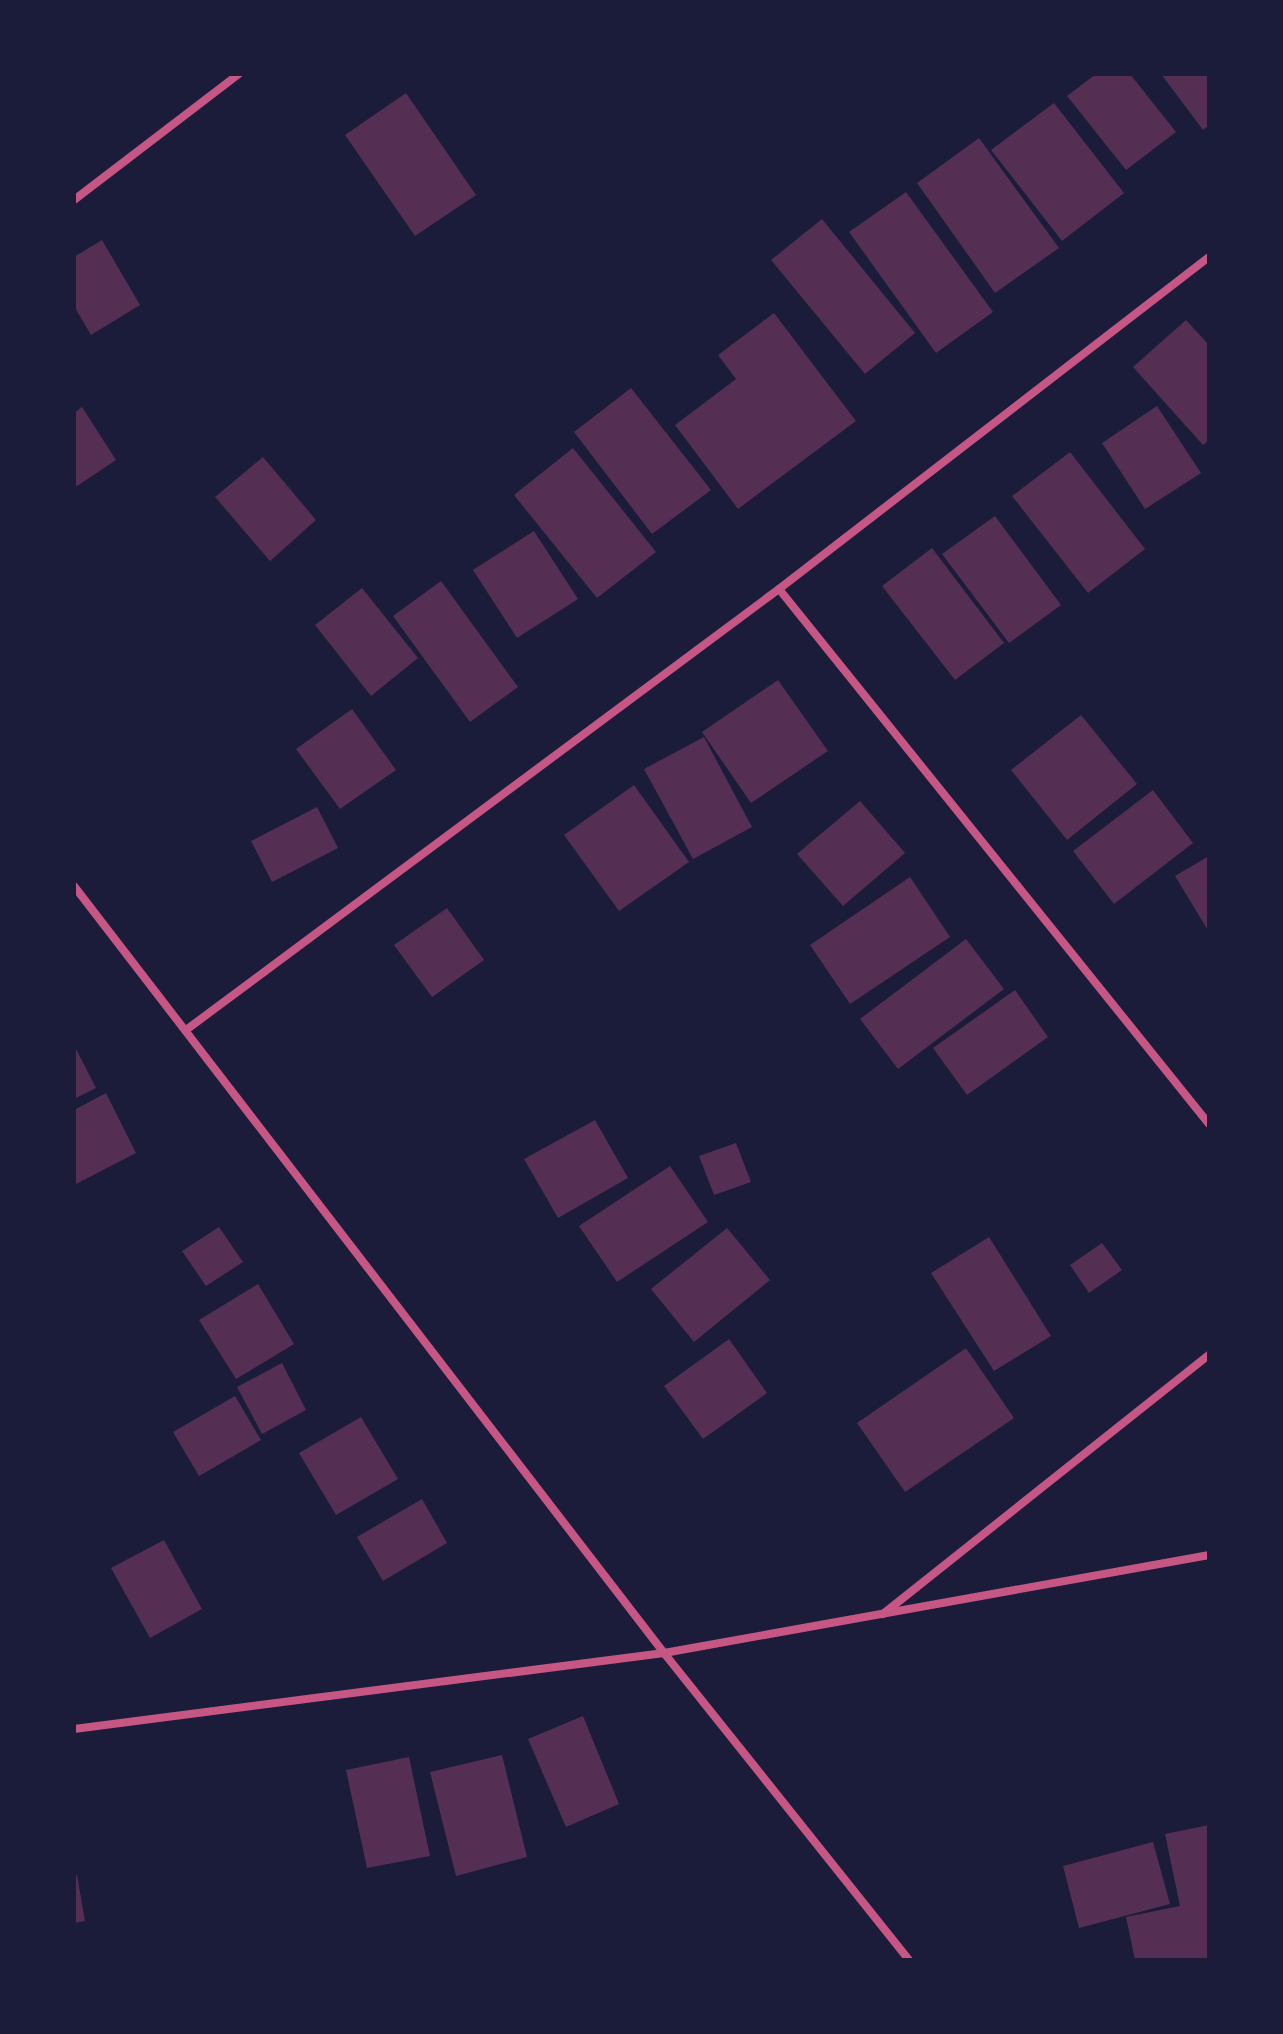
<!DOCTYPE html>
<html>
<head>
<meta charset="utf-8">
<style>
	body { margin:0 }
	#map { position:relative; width:1283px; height:2034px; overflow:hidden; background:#1b1b3a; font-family:Signika,sans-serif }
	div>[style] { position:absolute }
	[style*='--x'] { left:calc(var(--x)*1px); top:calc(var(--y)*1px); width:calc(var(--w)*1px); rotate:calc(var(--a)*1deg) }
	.building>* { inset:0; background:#542f53 }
	.minor>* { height:8px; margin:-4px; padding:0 4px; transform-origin:4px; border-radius:4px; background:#c65784 }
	span { translate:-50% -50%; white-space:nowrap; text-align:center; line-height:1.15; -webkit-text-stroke:8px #1b1b3a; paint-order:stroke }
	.frame { position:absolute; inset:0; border:76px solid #1b1b3a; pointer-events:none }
</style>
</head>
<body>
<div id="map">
	<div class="building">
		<div style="clip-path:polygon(1096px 74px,1130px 74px,1176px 132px,1126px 170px,1067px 96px)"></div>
		<div style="clip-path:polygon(1161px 74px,1209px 74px,1209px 125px,1203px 130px)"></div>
		<div style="clip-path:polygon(406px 93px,476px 195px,415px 236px,345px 135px)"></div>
		<div style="clip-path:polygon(1054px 103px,1124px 193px,1062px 241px,991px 150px)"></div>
		<div style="clip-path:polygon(979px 138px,1059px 248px,995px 293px,917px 183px)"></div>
		<div style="clip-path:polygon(906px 192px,993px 312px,936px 353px,849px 232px)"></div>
		<div style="clip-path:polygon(822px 219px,915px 333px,865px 374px,771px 260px)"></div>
		<div style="clip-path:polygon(102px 240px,140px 305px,91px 335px,74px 306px,74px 257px)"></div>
		<div style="clip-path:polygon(774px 313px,856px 421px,738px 509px,675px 425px,736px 379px,718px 355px)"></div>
		<div style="clip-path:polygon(1186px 320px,1209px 345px,1209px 440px,1203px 445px,1133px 367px)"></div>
		<div style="clip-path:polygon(631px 388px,711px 490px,652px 534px,574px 432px)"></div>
		<div style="clip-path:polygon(1157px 406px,1201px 473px,1145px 509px,1102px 443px)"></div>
		<div style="clip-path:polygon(82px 407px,116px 460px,74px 488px,74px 413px)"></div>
		<div style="clip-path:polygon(573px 448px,656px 552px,597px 598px,514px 495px)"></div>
		<div style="clip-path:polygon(1070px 452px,1145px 549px,1088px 593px,1012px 496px)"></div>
		<div style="clip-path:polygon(263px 457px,316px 520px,270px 561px,215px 497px)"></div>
		<div style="clip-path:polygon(995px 516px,1061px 605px,1009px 643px,942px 554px)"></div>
		<div style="clip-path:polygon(534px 531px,578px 599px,517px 638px,473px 570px)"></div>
		<div style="clip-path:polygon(932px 548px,1004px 643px,955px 680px,882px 586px)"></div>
		<div style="clip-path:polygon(441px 581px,518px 687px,470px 722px,393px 616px)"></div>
		<div style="clip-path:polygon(362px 588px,418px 658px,371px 696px,315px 625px)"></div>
		<div style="clip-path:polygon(778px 680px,828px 751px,751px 803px,702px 732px)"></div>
		<div style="clip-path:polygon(352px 709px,396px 770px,340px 809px,296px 749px)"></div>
		<div style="clip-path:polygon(1081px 715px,1137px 784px,1067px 840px,1011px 770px)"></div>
		<div style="clip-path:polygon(704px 737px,752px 827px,693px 859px,644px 769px)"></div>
		<div style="clip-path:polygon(634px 785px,689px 862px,619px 911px,564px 835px)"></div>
		<div style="clip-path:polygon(1153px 790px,1193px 843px,1114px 904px,1073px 851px)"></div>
		<div style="clip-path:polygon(860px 801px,905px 853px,843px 906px,797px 854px)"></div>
		<div style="clip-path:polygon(317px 807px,338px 848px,272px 882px,251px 841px)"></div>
		<div style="clip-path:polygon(1209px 856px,1209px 932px,1175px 876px)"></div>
		<div style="clip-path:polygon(910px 877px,950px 937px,850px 1004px,810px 945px)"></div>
		<div style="clip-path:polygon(447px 908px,484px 960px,432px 997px,394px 945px)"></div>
		<div style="clip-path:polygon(966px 939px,1004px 989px,898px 1069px,860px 1019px)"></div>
		<div style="clip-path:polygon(1015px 990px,1048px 1037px,967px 1095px,933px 1048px)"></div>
		<div style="clip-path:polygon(74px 1045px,96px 1088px,74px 1099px)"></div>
		<div style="clip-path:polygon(106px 1093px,136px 1153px,74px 1185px,74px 1110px)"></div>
		<div style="clip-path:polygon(595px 1120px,628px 1178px,558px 1218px,524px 1159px)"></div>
		<div style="clip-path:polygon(736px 1143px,751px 1182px,714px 1195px,699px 1156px)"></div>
		<div style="clip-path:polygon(670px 1166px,708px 1222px,617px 1282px,579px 1226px)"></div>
		<div style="clip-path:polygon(219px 1227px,243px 1262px,206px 1286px,182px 1251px)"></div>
		<div style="clip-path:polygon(727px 1228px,770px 1280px,694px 1342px,651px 1289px)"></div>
		<div style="clip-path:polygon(989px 1237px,1051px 1336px,994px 1371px,931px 1273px)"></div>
		<div style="clip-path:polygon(1102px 1243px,1122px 1270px,1089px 1293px,1070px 1265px)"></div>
		<div style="clip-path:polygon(258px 1284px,294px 1344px,236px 1379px,199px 1320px)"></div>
		<div style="clip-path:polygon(729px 1339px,767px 1393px,703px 1439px,664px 1386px)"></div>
		<div style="clip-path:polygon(966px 1348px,1014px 1418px,905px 1492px,857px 1423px)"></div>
		<div style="clip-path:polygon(282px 1363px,306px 1410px,262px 1434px,237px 1387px)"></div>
		<div style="clip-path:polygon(235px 1396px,261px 1440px,199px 1476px,173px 1432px)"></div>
		<div style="clip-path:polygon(361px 1417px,398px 1479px,336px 1515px,299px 1453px)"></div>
		<div style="clip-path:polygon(422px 1499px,447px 1543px,383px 1581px,357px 1537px)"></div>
		<div style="clip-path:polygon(164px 1540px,202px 1609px,150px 1638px,111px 1568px)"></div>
		<div style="clip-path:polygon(583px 1716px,619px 1804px,566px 1827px,528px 1739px)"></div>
		<div style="clip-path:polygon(502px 1755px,527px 1857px,456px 1876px,430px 1772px)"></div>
		<div style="clip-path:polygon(409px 1757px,430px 1856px,367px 1868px,346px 1770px)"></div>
		<div style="clip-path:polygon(1209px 1825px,1209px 1960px,1135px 1960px,1126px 1917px,1180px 1906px,1165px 1834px)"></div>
		<div style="clip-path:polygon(1153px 1842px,1170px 1904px,1079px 1928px,1063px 1866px)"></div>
		<div style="clip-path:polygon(77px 1875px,85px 1921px,74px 1923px,74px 1876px)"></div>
	</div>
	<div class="minor">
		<div style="--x:74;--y:200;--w:208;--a:-37.4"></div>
		<div style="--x:779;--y:589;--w:686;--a:51.21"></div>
		<div style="--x:74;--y:886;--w:968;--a:52.43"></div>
		<div style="--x:664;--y:1653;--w:393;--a:51.4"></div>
		<div style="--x:186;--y:1030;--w:739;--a:-36.64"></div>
		<div style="--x:779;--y:589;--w:543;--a:-37.67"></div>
		<div style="--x:883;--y:1614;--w:416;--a:-38.5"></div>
		<div style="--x:74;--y:1729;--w:595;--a:-7.34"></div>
		<div style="--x:664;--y:1653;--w:554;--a:-10.19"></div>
	</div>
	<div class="frame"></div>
</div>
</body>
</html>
